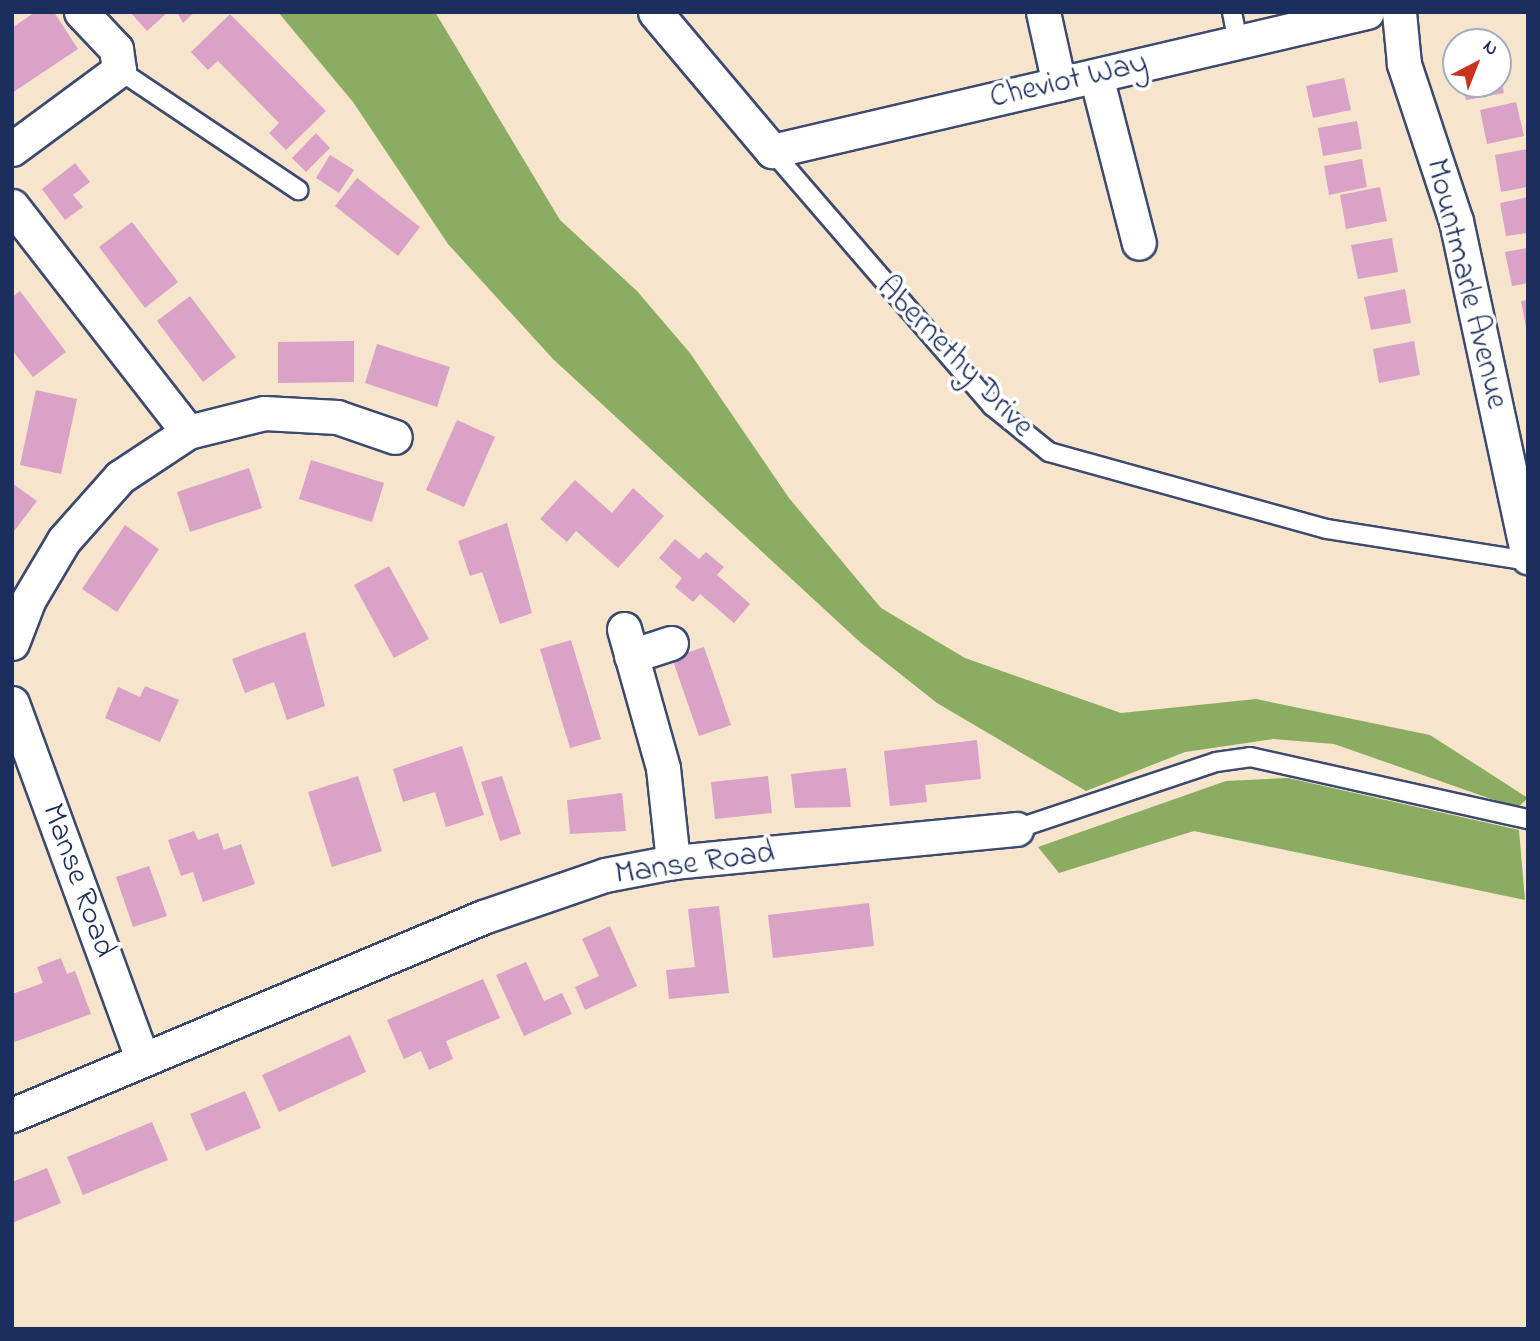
<!DOCTYPE html>
<html>
<head>
<meta charset="utf-8">
<style>
	body { margin:0 }
	#map { position:relative; width:1540px; height:1341px; overflow:hidden; background:#f6e4cd; font-family:"Indie Flower",sans-serif }
	div>[style] { position:absolute }
	[style*='--x'] { left:calc(var(--x)*1px); top:calc(var(--y)*1px); width:calc(var(--w)*1px); rotate:calc(var(--a)*1deg) }
	.forest>* { inset:0; background:#8aad62 }
	.building>* { inset:0; background:#daa2c7 }
	.roads { filter:drop-shadow(2px 0 #3c4a6f) drop-shadow(-2px 0 #3c4a6f) drop-shadow(0 2px #3c4a6f) drop-shadow(0 -2px #3c4a6f) }
	.lane>* { height:18px; margin:-9px; padding:0 9px; transform-origin:9px; border-radius:9px; background:#fff }
	.street>* { height:33px; margin:-16.5px; padding:0 16.5px; transform-origin:16.5px; border-radius:16.5px; background:#fff }
	span { translate:-50% -50%; white-space:nowrap; text-align:center; line-height:1.15; -webkit-text-stroke:7px #fff; paint-order:stroke }
	.street-label { font-size:32px; color:#1b2f5e }
	.frame { position:absolute; inset:0; border:14px solid #1b2f5e; pointer-events:none }
	.north { position:absolute; left:1442px; top:28px; width:70px; height:70px; box-sizing:border-box; background:#fff; border:2px solid #a4acbf; border-radius:50%; rotate:42deg; font-size:19px; font-weight:700; line-height:28px; text-align:center; color:#1b2f5e }
	.north::after { content:''; display:block; margin:auto; width:24px; height:32px; background:#c8321e; clip-path:polygon(50% 0,100% 100%,50% 72%,0 100%) }
</style>
</head>
<body>
<div id="map">
	<div class="forest">
		<div style="clip-path:polygon(278px 12px,435px 12px,560px 220px,637px 291px,690px 353px,789px 498px,881px 608px,965px 658px,1121px 713px,1256px 699px,1430px 735px,1528px 798px,1517px 808px,1334px 744px,1273px 739px,1185px 752px,1086px 791px,937px 703px,861px 643px,553px 359px,448px 244px,353px 102px)"></div>
		<div style="clip-path:polygon(1288px 778px,1519px 830px,1525px 900px,1194px 831px,1059px 873px,1038px 847px,1226px 781px)"></div>
	</div>
	<div class="building">
		<div style="clip-path:polygon(35px 12px,54px 12px,78px 49px,12px 93px,12px 28px)"></div>
		<div style="clip-path:polygon(130px 12px,168px 12px,147px 31px)"></div>
		<div style="clip-path:polygon(177px 12px,195px 12px,183px 23px)"></div>
		<div style="clip-path:polygon(230px 14px,326px 111px,286px 150px,269px 133px,279px 123px,218px 61px,208px 70px,191px 52px)"></div>
		<div style="clip-path:polygon(1499px 70px,1504px 93px,1466px 100px,1463px 84px,1498px 84px)"></div>
		<div style="clip-path:polygon(1344px 78px,1351px 110px,1313px 118px,1306px 86px)"></div>
		<div style="clip-path:polygon(1516px 102px,1524px 136px,1487px 144px,1480px 110px)"></div>
		<div style="clip-path:polygon(1357px 121px,1362px 149px,1323px 156px,1318px 128px)"></div>
		<div style="clip-path:polygon(316px 133px,330px 148px,306px 172px,292px 158px)"></div>
		<div style="clip-path:polygon(1528px 149px,1528px 187px,1501px 192px,1495px 155px)"></div>
		<div style="clip-path:polygon(330px 155px,354px 170px,339px 193px,316px 178px)"></div>
		<div style="clip-path:polygon(1362px 159px,1367px 187px,1329px 195px,1324px 166px)"></div>
		<div style="clip-path:polygon(75px 163px,90px 182px,73px 195px,83px 207px,65px 220px,42px 189px)"></div>
		<div style="clip-path:polygon(357px 178px,420px 227px,398px 256px,335px 206px)"></div>
		<div style="clip-path:polygon(1380px 187px,1387px 221px,1346px 229px,1340px 195px)"></div>
		<div style="clip-path:polygon(1528px 197px,1528px 233px,1506px 236px,1500px 203px)"></div>
		<div style="clip-path:polygon(132px 222px,178px 282px,145px 308px,99px 247px)"></div>
		<div style="clip-path:polygon(1392px 238px,1398px 272px,1358px 279px,1351px 245px)"></div>
		<div style="clip-path:polygon(1528px 248px,1528px 283px,1512px 286px,1505px 252px)"></div>
		<div style="clip-path:polygon(1405px 289px,1411px 323px,1371px 330px,1364px 297px)"></div>
		<div style="clip-path:polygon(20px 291px,66px 352px,33px 377px,12px 350px,12px 297px)"></div>
		<div style="clip-path:polygon(190px 296px,236px 357px,203px 382px,157px 321px)"></div>
		<div style="clip-path:polygon(1528px 300px,1528px 327px,1526px 327px,1521px 301px)"></div>
		<div style="clip-path:polygon(354px 341px,354px 382px,278px 383px,278px 342px)"></div>
		<div style="clip-path:polygon(1414px 341px,1420px 375px,1379px 383px,1373px 349px)"></div>
		<div style="clip-path:polygon(377px 344px,450px 367px,437px 407px,365px 383px)"></div>
		<div style="clip-path:polygon(36px 390px,77px 399px,61px 474px,20px 465px)"></div>
		<div style="clip-path:polygon(457px 420px,495px 437px,464px 507px,426px 490px)"></div>
		<div style="clip-path:polygon(311px 460px,384px 483px,372px 522px,299px 499px)"></div>
		<div style="clip-path:polygon(249px 468px,262px 508px,190px 532px,177px 492px)"></div>
		<div style="clip-path:polygon(575px 480px,612px 513px,633px 488px,664px 516px,618px 568px,576px 531px,567px 542px,540px 519px)"></div>
		<div style="clip-path:polygon(12px 483px,37px 501px,12px 534px)"></div>
		<div style="clip-path:polygon(507px 523px,532px 613px,500px 624px,482px 572px,470px 576px,458px 541px)"></div>
		<div style="clip-path:polygon(125px 525px,159px 549px,117px 612px,82px 589px)"></div>
		<div style="clip-path:polygon(675px 539px,699px 559px,706px 552px,724px 567px,717px 575px,750px 604px,734px 623px,700px 594px,693px 602px,675px 587px,682px 578px,659px 558px)"></div>
		<div style="clip-path:polygon(389px 566px,429px 639px,394px 658px,354px 585px)"></div>
		<div style="clip-path:polygon(305px 632px,325px 706px,287px 720px,274px 682px,245px 693px,232px 659px)"></div>
		<div style="clip-path:polygon(571px 640px,601px 739px,570px 748px,540px 649px)"></div>
		<div style="clip-path:polygon(704px 647px,731px 725px,699px 736px,672px 658px)"></div>
		<div style="clip-path:polygon(145px 686px,179px 700px,160px 742px,105px 718px,118px 687px,140px 697px)"></div>
		<div style="clip-path:polygon(977px 740px,981px 779px,925px 785px,927px 802px,890px 806px,884px 751px)"></div>
		<div style="clip-path:polygon(462px 746px,484px 815px,446px 827px,435px 792px,403px 802px,393px 769px)"></div>
		<div style="clip-path:polygon(846px 768px,851px 807px,795px 808px,791px 774px)"></div>
		<div style="clip-path:polygon(358px 776px,382px 851px,332px 867px,308px 792px)"></div>
		<div style="clip-path:polygon(502px 776px,521px 834px,500px 841px,481px 782px)"></div>
		<div style="clip-path:polygon(768px 776px,772px 813px,715px 819px,711px 782px)"></div>
		<div style="clip-path:polygon(622px 793px,626px 831px,570px 834px,567px 800px)"></div>
		<div style="clip-path:polygon(194px 831px,198px 840px,218px 833px,224px 850px,241px 844px,255px 884px,203px 902px,193px 872px,181px 876px,168px 840px)"></div>
		<div style="clip-path:polygon(149px 866px,167px 916px,133px 927px,116px 877px)"></div>
		<div style="clip-path:polygon(869px 903px,874px 946px,773px 958px,768px 915px)"></div>
		<div style="clip-path:polygon(719px 906px,729px 993px,669px 999px,666px 970px,695px 967px,688px 909px)"></div>
		<div style="clip-path:polygon(610px 926px,637px 986px,585px 1010px,575px 987px,599px 976px,582px 939px)"></div>
		<div style="clip-path:polygon(61px 958px,67px 974px,75px 971px,91px 1014px,12px 1043px,12px 994px,43px 983px,37px 967px)"></div>
		<div style="clip-path:polygon(526px 962px,544px 1001px,562px 993px,572px 1014px,524px 1036px,496px 975px)"></div>
		<div style="clip-path:polygon(483px 979px,500px 1018px,446px 1041px,453px 1059px,429px 1070px,421px 1051px,404px 1059px,387px 1020px)"></div>
		<div style="clip-path:polygon(350px 1035px,366px 1072px,279px 1112px,262px 1075px)"></div>
		<div style="clip-path:polygon(245px 1091px,261px 1128px,206px 1151px,190px 1114px)"></div>
		<div style="clip-path:polygon(152px 1122px,168px 1160px,83px 1195px,67px 1157px)"></div>
		<div style="clip-path:polygon(47px 1168px,61px 1203px,12px 1223px,12px 1182px)"></div>
	</div>
	<div class="roads">
		<div class="lane">
			<div style="--x:1232;--y:12;--w:31;--a:79"></div>
			<div style="--x:119;--y:70;--w:216;--a:33.8"></div>
			<div style="--x:772;--y:151;--w:337;--a:49.2"></div>
			<div style="--x:992;--y:406;--w:73;--a:38.9"></div>
			<div style="--x:1049;--y:452;--w:288;--a:15.5"></div>
			<div style="--x:1327;--y:529;--w:204;--a:9"></div>
			<div style="--x:1016;--y:829;--w:211;--a:-18.5"></div>
			<div style="--x:1216;--y:762;--w:34;--a:-8"></div>
			<div style="--x:1250;--y:757;--w:285;--a:12.6"></div>
		</div>
		<div class="street">
			<div style="--x:655;--y:12;--w:182;--a:49.9"></div>
			<div style="--x:772;--y:151;--w:611;--a:-13.15"></div>
			<div style="--x:1043;--y:12;--w:74;--a:77.5"></div>
			<div style="--x:1399;--y:12;--w:52;--a:84.5"></div>
			<div style="--x:1404;--y:64;--w:165;--a:71.7"></div>
			<div style="--x:1456;--y:221;--w:344;--a:77.9"></div>
			<div style="--x:1096;--y:76;--w:172;--a:75.6"></div>
			<div style="--x:12;--y:149;--w:133;--a:-36.4"></div>
			<div style="--x:119;--y:70;--w:21;--a:-98"></div>
			<div style="--x:116;--y:49;--w:51;--a:-133.4"></div>
			<div style="--x:12;--y:206;--w:286;--a:52.1"></div>
			<div style="--x:624;--y:629;--w:144;--a:74.3"></div>
			<div style="--x:663;--y:768;--w:95;--a:83.9"></div>
			<div style="--x:12;--y:643;--w:47;--a:-68.9"></div>
			<div style="--x:29;--y:599;--w:69;--a:-59.3"></div>
			<div style="--x:64;--y:540;--w:84;--a:-48.4"></div>
			<div style="--x:120;--y:477;--w:82;--a:-33.5"></div>
			<div style="--x:188;--y:432;--w:78;--a:-14"></div>
			<div style="--x:264;--y:413;--w:73;--a:3.1"></div>
			<div style="--x:337;--y:417;--w:61;--a:19"></div>
			<div style="--x:631;--y:656;--w:42;--a:-18"></div>
			<div style="--x:12;--y:703;--w:379;--a:69.9"></div>
			<div style="--x:12;--y:1115;--w:511;--a:-22.8"></div>
			<div style="--x:483;--y:917;--w:129;--a:-19"></div>
			<div style="--x:605;--y:875;--w:69;--a:-10.8"></div>
			<div style="--x:673;--y:862;--w:345;--a:-5.5"></div>
		</div>
	</div>
	<div class="street-label">
		<span style="left:1069px;top:82px;rotate:-13deg">Cheviot Way</span>
		<span style="left:1465px;top:284px;rotate:76deg">Mountmarle Avenue</span>
		<span style="left:954px;top:358px;rotate:46deg">Abernethy Drive</span>
		<span style="left:695px;top:865px;rotate:-8deg">Manse Road</span>
		<span style="left:77px;top:881px;rotate:70deg">Manse Road</span>
	</div>
	<div class="frame"></div>
	<div class="north">N</div>
</div>
</body>
</html>
